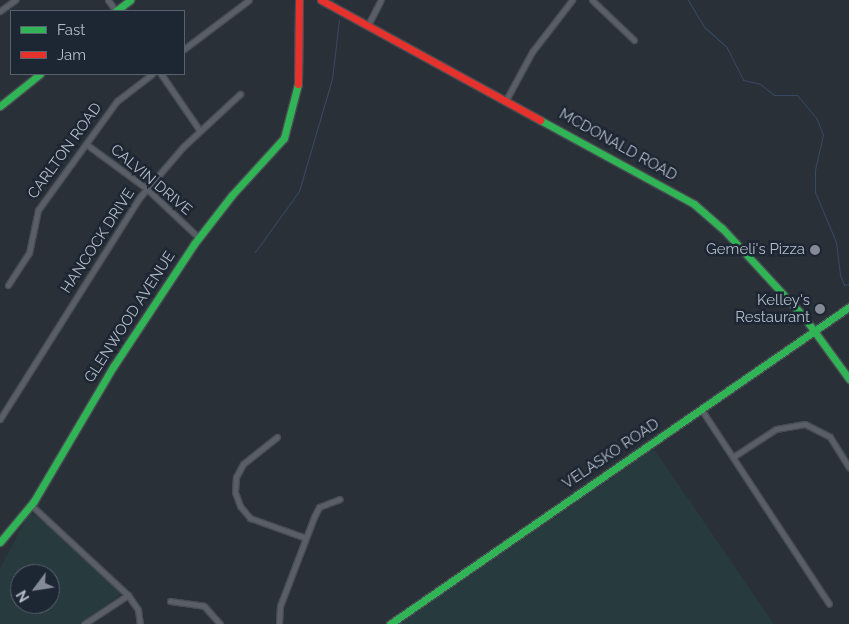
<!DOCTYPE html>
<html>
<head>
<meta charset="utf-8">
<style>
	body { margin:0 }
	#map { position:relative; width:849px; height:624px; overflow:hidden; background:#2a3038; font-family:Raleway,sans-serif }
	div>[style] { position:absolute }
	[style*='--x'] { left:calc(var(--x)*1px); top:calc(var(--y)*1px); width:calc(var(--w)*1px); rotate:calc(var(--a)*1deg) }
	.green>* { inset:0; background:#273a3e }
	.stream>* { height:1px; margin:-0.5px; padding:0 0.5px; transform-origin:0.5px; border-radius:0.5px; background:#384963 }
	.roads { filter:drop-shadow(1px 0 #484c53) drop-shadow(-1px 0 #484c53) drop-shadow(0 1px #484c53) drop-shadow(0 -1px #484c53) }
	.street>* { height:5px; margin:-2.5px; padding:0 2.5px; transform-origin:2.5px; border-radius:2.5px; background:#5a5e66 }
	.fast>* { height:7px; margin:-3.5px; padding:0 3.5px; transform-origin:3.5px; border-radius:3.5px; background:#30b455 }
	.jam>* { height:7px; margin:-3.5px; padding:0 3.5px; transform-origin:3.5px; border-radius:3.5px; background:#e5322d }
	.dots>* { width:14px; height:14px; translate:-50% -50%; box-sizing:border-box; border:2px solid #1d2633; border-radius:50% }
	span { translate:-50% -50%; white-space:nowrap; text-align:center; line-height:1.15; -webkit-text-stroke:5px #1d2633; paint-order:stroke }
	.street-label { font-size:15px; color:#b4bcc9 }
	.poi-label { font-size:15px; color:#b4bcc9 }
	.right { translate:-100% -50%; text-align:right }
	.legend { position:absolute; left:10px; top:10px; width:175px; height:65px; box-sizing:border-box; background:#1d2633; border:1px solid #59626f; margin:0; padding:6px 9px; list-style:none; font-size:15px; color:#b4bcc9 }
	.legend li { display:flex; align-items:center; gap:10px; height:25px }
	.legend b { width:25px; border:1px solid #59626f }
	.north { position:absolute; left:10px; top:564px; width:50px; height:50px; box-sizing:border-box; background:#1d2633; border:1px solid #59626f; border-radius:50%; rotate:239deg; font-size:14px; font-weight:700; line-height:20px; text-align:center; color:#b4bcc9 }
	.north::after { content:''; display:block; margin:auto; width:18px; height:22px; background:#848b96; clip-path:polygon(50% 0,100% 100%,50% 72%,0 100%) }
</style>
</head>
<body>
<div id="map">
	<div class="green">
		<div style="clip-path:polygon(654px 449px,774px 624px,400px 624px)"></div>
		<div style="clip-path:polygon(evenodd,29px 513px,44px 521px,120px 592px,119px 596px,79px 624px,0 624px,0 569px,29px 513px,20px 574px,50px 574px,50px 604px,20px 604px,20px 574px)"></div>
	</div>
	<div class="stream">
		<div style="--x:332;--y:0;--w:1;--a:45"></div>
		<div style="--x:688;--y:0;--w:31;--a:59"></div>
		<div style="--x:704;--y:27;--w:29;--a:41"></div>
		<div style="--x:726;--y:46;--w:38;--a:63"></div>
		<div style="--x:743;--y:80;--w:17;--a:13"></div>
		<div style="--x:760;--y:84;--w:18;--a:38"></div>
		<div style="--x:774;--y:95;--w:23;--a:0"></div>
		<div style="--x:797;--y:95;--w:31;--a:50"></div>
		<div style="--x:817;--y:119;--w:17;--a:69"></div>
		<div style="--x:823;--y:135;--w:37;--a:103"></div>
		<div style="--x:815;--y:171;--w:21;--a:90"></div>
		<div style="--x:815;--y:192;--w:54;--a:67.2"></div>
		<div style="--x:836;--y:242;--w:33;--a:83"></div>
		<div style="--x:840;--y:275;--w:11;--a:68"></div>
		<div style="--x:844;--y:285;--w:5;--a:-11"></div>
		<div style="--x:255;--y:252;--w:75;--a:-54.2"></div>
		<div style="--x:299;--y:191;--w:117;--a:-73.6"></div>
		<div style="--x:332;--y:79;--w:60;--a:-83.3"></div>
	</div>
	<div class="roads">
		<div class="street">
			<div style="--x:108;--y:0;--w:14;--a:54"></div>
			<div style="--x:592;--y:0;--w:58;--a:43.6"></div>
			<div style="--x:0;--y:11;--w:19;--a:-36"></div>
			<div style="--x:368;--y:25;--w:28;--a:-63"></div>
			<div style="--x:184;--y:49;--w:81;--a:-37"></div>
			<div style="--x:161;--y:74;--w:69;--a:55.6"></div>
			<div style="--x:506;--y:100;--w:55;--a:-61.6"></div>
			<div style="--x:532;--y:52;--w:66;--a:-52.4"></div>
			<div style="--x:86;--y:144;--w:76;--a:36.4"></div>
			<div style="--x:147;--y:189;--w:71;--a:43.3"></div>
			<div style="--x:8;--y:285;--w:38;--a:-57"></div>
			<div style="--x:29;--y:253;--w:44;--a:-78.2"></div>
			<div style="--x:38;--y:210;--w:135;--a:-54.1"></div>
			<div style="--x:117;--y:101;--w:44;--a:-37.6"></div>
			<div style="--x:701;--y:409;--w:233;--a:56.7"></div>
			<div style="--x:0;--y:419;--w:262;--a:-57.8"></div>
			<div style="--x:140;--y:197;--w:66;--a:-49.3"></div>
			<div style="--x:183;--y:147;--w:78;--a:-42.9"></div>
			<div style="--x:277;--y:437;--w:43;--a:141.5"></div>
			<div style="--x:243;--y:464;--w:15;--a:118"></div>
			<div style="--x:236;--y:477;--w:15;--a:94"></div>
			<div style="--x:235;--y:492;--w:15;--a:70"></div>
			<div style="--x:240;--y:506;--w:16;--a:50"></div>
			<div style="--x:250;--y:518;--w:59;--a:19.7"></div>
			<div style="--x:733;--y:457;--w:51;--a:-33.1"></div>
			<div style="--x:776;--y:429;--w:29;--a:-10"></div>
			<div style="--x:805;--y:424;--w:28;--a:27"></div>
			<div style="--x:830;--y:437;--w:36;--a:58"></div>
			<div style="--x:31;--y:505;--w:132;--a:42.9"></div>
			<div style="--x:128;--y:595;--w:18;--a:56"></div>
			<div style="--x:138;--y:610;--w:14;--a:82"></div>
			<div style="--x:170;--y:601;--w:34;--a:8"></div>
			<div style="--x:204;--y:606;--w:24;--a:48"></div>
			<div style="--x:84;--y:624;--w:53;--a:-33.4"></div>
			<div style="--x:279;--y:624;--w:18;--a:-87"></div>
			<div style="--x:280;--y:606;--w:95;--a:-69.1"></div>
			<div style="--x:314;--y:517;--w:11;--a:-63"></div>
			<div style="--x:319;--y:507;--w:22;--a:-21"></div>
		</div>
		<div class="fast">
			<div style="--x:116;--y:11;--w:18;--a:-38"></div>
			<div style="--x:0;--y:106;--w:51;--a:-38.7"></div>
			<div style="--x:540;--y:120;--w:175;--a:28.6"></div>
			<div style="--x:694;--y:204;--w:37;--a:41"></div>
			<div style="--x:722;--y:228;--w:121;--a:47.3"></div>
			<div style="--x:804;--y:317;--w:77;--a:54"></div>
			<div style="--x:0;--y:542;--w:53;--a:-50.3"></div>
			<div style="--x:34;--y:501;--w:156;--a:-59.5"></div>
			<div style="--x:113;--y:367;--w:147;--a:-56.6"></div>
			<div style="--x:194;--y:244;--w:62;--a:-52.2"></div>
			<div style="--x:232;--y:195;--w:77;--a:-47.6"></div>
			<div style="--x:284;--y:138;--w:56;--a:-75.5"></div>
			<div style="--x:390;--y:624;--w:558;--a:-34.63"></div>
		</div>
		<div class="jam">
			<div style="--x:321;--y:0;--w:250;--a:28.7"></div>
			<div style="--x:298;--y:84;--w:84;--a:-89.3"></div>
		</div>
	</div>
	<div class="dots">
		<div style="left:815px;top:250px;background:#848b96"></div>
		<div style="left:820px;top:309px;background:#848b96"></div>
	</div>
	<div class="street-label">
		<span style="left:618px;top:145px;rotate:29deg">MCDONALD ROAD</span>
		<span style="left:65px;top:151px;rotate:-54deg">CARLTON ROAD</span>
		<span style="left:151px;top:180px;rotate:40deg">CALVIN DRIVE</span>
		<span style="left:98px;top:241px;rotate:-57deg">HANCOCK DRIVE</span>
		<span style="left:130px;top:317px;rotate:-57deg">GLENWOOD AVENUE</span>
		<span style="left:611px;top:454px;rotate:-34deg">VELASKO ROAD</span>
	</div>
	<div class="poi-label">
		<span class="right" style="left:805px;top:250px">Gemeli's Pizza</span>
		<span class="right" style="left:810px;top:309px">Kelley's<br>Restaurant</span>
	</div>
	<ul class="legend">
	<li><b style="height:6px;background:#30b455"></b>Fast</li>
	<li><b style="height:6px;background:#e5322d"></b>Jam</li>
	</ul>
	<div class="north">N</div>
</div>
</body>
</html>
